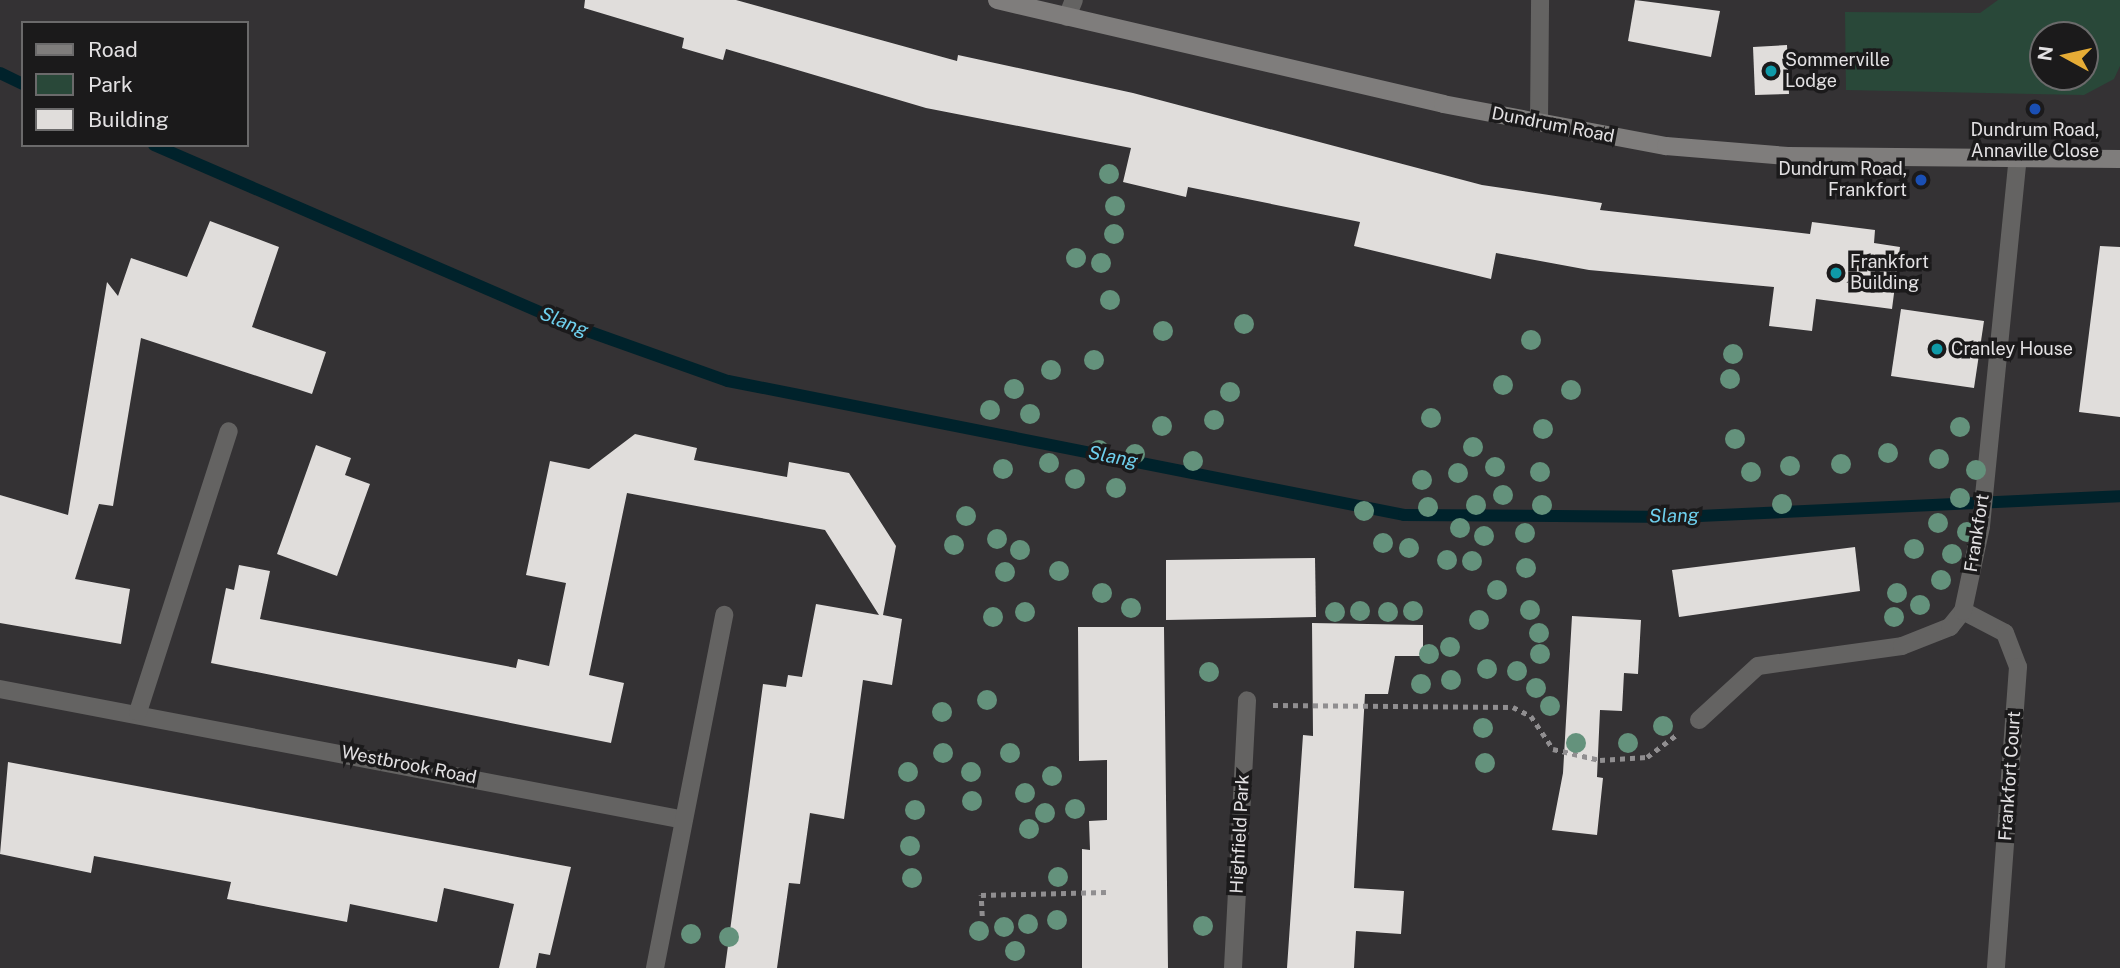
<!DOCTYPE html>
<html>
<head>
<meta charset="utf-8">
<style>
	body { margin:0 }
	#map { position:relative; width:2120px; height:968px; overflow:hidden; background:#343234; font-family:"Public Sans",sans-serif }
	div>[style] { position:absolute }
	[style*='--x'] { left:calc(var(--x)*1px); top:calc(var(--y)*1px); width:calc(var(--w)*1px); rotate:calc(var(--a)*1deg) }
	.green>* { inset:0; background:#294839 }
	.stream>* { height:12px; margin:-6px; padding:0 6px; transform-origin:6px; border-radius:6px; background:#00222b }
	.building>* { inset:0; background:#e0dddb }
	.path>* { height:4.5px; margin-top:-2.25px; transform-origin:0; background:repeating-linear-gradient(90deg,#908e90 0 5px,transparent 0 10px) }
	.service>* { height:18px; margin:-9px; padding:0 9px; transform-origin:9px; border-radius:9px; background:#646362 }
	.minor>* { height:18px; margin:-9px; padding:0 9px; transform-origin:9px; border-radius:9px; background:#646362 }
	.secondary>* { height:18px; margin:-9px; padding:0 9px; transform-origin:9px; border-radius:9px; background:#7f7d7c }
	.trees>* { width:20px; height:20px; margin:-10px; border-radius:50%; background:#64927c }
	.dots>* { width:19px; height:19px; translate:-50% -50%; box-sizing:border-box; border:4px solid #1b1a1b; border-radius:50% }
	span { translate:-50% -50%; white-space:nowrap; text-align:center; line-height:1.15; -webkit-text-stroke:7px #1b1a1b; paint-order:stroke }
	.poi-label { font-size:18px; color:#e3e1e3 }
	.left { translate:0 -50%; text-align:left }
	.right { translate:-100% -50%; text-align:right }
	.street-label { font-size:18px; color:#e3e1e3 }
	.water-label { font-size:19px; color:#6ed0ee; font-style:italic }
	.legend { position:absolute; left:21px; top:21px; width:228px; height:126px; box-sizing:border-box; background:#1b1a1b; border:2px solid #6b6a6b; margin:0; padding:9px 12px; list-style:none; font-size:21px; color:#e3e1e3 }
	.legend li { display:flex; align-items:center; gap:14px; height:35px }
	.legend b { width:35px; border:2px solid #6b6a6b }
	.north { position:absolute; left:2029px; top:21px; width:70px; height:70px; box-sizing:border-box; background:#1b1a1b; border:2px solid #6b6a6b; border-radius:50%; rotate:278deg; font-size:19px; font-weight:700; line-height:28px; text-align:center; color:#e3e1e3 }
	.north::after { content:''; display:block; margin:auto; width:24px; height:32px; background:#e6ac36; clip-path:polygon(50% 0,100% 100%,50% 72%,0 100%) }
</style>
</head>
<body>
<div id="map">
	<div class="green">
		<div style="clip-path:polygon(evenodd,1998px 0,2120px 0,2120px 66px,2114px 79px,2084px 95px,1846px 90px,1845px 12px,1980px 13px,1998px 0,2043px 35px,2085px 35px,2085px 77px,2043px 77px,2043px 35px)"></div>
	</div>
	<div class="stream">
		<div style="--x:0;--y:73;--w:25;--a:26"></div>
		<div style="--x:154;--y:145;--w:448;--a:23.4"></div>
		<div style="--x:565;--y:323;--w:173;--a:19.6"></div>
		<div style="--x:728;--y:381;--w:689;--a:11.21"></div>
		<div style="--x:1404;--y:515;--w:274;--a:0.4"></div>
		<div style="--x:1678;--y:517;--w:442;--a:-2.7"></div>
	</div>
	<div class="building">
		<div style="clip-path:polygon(585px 0,736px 0,957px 61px,958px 55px,1133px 93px,1482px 185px,1602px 203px,1600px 210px,1810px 234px,1812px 222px,1875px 230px,1874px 243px,1900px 247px,1892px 309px,1816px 299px,1812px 331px,1769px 326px,1774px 287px,1589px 270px,1496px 253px,1491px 279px,1354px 246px,1360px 222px,1188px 187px,1186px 197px,1123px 182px,1131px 148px,926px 108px,726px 49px,723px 60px,682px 48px,684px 38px,584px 8px)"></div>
		<div style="clip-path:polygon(1635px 0,1720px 11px,1711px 57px,1628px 41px)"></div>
		<div style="clip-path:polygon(1787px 45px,1789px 94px,1755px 95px,1753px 47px)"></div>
		<div style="clip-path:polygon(210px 221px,279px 247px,252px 327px,326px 352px,312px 394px,141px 338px,113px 506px,99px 504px,75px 579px,130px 589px,121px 644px,0 623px,0 495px,68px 515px,107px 282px,118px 296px,131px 258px,187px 277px)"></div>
		<div style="clip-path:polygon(2100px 246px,2120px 247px,2120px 417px,2079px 412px)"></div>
		<div style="clip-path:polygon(1901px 309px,1984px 321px,1974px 388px,1891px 376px)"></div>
		<div style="clip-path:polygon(635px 434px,697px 448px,694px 460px,787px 477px,789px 462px,849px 473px,896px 546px,883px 615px,902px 619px,892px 685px,863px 680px,844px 819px,810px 813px,800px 884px,789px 883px,777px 968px,725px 968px,763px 684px,786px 687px,788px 675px,802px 677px,816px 604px,879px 615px,825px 530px,627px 493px,589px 675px,624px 683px,611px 743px,211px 663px,226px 588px,234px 590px,239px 565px,270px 571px,260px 619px,516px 668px,518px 659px,549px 666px,566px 583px,526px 575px,550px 461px,589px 469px)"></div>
		<div style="clip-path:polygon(316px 445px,351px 458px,345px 475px,370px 484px,337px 576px,277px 554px)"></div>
		<div style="clip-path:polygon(1855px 547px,1860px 591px,1679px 617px,1672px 570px)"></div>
		<div style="clip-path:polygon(1315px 558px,1316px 617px,1166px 620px,1166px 560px)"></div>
		<div style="clip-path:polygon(1572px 616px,1641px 620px,1638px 674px,1624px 673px,1622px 711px,1600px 710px,1597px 777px,1603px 778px,1597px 835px,1552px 830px,1563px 773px)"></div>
		<div style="clip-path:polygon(1312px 623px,1423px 625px,1423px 656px,1395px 656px,1388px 694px,1365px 694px,1354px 888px,1404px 891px,1401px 934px,1356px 931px,1354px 968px,1287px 968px,1303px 735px,1313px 736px)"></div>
		<div style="clip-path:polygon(1078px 627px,1164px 627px,1168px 968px,1082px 968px,1082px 849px,1090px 850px,1089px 821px,1107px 820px,1107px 760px,1079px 761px)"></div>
		<div style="clip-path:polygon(8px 762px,571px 867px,550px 955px,539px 953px,536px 968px,499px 968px,514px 904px,444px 888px,437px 922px,350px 904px,347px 922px,227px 899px,231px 882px,94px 856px,91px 873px,0 854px)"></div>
	</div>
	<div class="path">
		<div style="--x:1273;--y:705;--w:240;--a:0.5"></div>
		<div style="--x:1513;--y:707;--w:20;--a:27"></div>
		<div style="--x:1531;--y:716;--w:40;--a:56"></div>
		<div style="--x:1553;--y:749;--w:48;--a:13.2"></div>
		<div style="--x:1600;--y:760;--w:47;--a:-3.7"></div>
		<div style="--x:1647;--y:757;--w:39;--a:-37"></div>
		<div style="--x:982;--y:916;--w:21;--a:-93"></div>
		<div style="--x:981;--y:895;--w:125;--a:-1.4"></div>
	</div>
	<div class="service">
		<div style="--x:1067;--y:17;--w:18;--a:-68"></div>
	</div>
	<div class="minor">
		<div style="--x:1539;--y:122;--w:122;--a:-89.5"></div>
		<div style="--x:1963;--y:611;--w:47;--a:27.6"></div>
		<div style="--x:2005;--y:633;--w:36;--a:69"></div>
		<div style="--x:2018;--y:667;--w:302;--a:94.2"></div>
		<div style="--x:0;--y:689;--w:691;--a:10.84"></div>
		<div style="--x:138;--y:712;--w:295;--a:-72.1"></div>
		<div style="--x:1699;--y:720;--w:80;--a:-42.5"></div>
		<div style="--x:1758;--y:666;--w:145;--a:-7.9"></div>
		<div style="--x:1902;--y:646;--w:52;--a:-21.6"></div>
		<div style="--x:1950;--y:627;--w:21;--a:-51"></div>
		<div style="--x:1963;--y:611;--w:87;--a:-78"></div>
		<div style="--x:1981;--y:526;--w:371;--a:-84.3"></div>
		<div style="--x:655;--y:968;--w:360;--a:-78.9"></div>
		<div style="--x:1233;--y:968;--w:268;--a:-87"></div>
	</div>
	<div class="secondary">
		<div style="--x:997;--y:0;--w:458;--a:13.1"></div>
		<div style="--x:1443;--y:104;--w:227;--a:10.7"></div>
		<div style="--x:1666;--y:146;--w:122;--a:4.7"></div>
		<div style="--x:1788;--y:156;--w:332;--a:0.5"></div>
	</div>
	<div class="trees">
		<div style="left:1109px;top:174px"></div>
		<div style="left:1115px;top:206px"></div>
		<div style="left:1114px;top:234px"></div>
		<div style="left:1076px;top:258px"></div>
		<div style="left:1101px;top:263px"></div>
		<div style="left:1110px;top:300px"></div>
		<div style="left:1244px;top:324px"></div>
		<div style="left:1163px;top:331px"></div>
		<div style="left:1531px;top:340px"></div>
		<div style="left:1733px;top:354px"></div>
		<div style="left:1094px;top:360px"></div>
		<div style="left:1051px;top:370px"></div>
		<div style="left:1730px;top:379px"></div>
		<div style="left:1503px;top:385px"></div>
		<div style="left:1014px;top:389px"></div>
		<div style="left:1571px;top:390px"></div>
		<div style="left:1230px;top:392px"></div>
		<div style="left:990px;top:410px"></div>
		<div style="left:1030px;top:414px"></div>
		<div style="left:1431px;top:418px"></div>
		<div style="left:1214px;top:420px"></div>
		<div style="left:1162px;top:426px"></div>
		<div style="left:1960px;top:427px"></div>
		<div style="left:1543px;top:429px"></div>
		<div style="left:1735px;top:439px"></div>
		<div style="left:1473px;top:447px"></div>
		<div style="left:1099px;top:450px"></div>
		<div style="left:1888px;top:453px"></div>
		<div style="left:1135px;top:454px"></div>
		<div style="left:1939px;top:459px"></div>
		<div style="left:1193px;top:461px"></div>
		<div style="left:1049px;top:463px"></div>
		<div style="left:1841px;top:464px"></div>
		<div style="left:1790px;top:466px"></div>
		<div style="left:1495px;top:467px"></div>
		<div style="left:1003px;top:469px"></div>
		<div style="left:1976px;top:470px"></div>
		<div style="left:1540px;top:472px"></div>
		<div style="left:1751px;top:472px"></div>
		<div style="left:1458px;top:473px"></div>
		<div style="left:1075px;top:479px"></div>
		<div style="left:1422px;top:480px"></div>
		<div style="left:1116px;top:488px"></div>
		<div style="left:1503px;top:495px"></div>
		<div style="left:1960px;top:498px"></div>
		<div style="left:1782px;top:504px"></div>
		<div style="left:1476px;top:505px"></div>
		<div style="left:1542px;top:505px"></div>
		<div style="left:1428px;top:507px"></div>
		<div style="left:1364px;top:511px"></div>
		<div style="left:966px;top:516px"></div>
		<div style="left:1938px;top:523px"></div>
		<div style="left:1460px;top:528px"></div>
		<div style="left:1967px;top:532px"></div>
		<div style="left:1525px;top:533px"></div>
		<div style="left:1484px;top:536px"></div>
		<div style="left:997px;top:539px"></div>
		<div style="left:1383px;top:543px"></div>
		<div style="left:954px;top:545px"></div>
		<div style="left:1409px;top:548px"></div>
		<div style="left:1914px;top:549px"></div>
		<div style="left:1020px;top:550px"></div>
		<div style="left:1952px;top:554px"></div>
		<div style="left:1447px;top:560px"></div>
		<div style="left:1472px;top:561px"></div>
		<div style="left:1526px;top:568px"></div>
		<div style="left:1059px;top:571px"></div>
		<div style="left:1005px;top:572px"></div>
		<div style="left:1941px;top:580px"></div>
		<div style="left:1497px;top:590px"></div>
		<div style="left:1102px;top:593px"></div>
		<div style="left:1897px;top:593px"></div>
		<div style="left:1920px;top:605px"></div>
		<div style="left:1131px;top:608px"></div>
		<div style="left:1530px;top:610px"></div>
		<div style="left:1360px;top:611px"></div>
		<div style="left:1413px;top:611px"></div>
		<div style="left:1025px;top:612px"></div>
		<div style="left:1335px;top:612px"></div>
		<div style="left:1388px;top:612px"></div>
		<div style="left:993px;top:617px"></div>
		<div style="left:1894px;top:617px"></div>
		<div style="left:1479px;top:620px"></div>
		<div style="left:1539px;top:633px"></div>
		<div style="left:1450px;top:647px"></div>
		<div style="left:1429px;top:654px"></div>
		<div style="left:1540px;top:654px"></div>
		<div style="left:1487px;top:669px"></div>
		<div style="left:1517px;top:671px"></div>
		<div style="left:1209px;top:672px"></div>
		<div style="left:1451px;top:680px"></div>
		<div style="left:1421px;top:684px"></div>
		<div style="left:1536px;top:688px"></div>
		<div style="left:987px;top:700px"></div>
		<div style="left:1550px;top:706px"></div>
		<div style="left:942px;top:712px"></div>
		<div style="left:1663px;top:726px"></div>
		<div style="left:1483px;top:728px"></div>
		<div style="left:1576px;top:743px"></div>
		<div style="left:1628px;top:743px"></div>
		<div style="left:943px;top:753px"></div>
		<div style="left:1010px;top:753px"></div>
		<div style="left:1485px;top:763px"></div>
		<div style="left:908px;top:772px"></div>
		<div style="left:971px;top:772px"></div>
		<div style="left:1052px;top:776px"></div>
		<div style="left:1025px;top:793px"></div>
		<div style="left:972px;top:801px"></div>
		<div style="left:1075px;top:809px"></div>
		<div style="left:915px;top:810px"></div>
		<div style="left:1045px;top:813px"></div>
		<div style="left:1029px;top:829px"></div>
		<div style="left:910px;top:846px"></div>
		<div style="left:1058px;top:877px"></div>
		<div style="left:912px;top:878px"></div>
		<div style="left:1057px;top:920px"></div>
		<div style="left:1028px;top:924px"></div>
		<div style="left:1203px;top:926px"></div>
		<div style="left:1004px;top:927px"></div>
		<div style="left:979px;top:931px"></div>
		<div style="left:691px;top:934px"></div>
		<div style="left:729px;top:937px"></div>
		<div style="left:1015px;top:951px"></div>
	</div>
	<div class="dots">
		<div style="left:1771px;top:71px;background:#0f9aa8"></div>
		<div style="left:2035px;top:109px;background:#1a4fb4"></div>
		<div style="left:1921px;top:180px;background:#1a4fb4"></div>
		<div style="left:1836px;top:273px;background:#0f9aa8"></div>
		<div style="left:1937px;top:349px;background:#0f9aa8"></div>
	</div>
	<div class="poi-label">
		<span class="left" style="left:1785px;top:71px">Sommerville<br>Lodge</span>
		<span style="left:2035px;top:141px">Dundrum Road,<br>Annaville Close</span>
		<span class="right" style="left:1907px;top:180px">Dundrum Road,<br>Frankfort</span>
		<span class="left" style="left:1850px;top:273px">Frankfort<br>Building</span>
		<span class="left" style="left:1951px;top:349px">Cranley House</span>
	</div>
	<div class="street-label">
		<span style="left:1553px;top:125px;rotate:11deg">Dundrum Road</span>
		<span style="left:1977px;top:533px;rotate:-81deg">Frankfort</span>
		<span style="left:409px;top:765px;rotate:11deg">Westbrook Road</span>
		<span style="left:2010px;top:776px;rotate:-86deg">Frankfort Court</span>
		<span style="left:1240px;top:834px;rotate:-87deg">Highfield Park</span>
	</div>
	<div class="water-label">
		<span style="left:564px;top:322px;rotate:22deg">Slang</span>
		<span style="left:1113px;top:457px;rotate:11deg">Slang</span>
		<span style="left:1674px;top:516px;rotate:-1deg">Slang</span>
	</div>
	<ul class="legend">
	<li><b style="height:9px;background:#7f7d7c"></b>Road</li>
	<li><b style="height:19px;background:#294839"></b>Park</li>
	<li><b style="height:19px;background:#e0dddb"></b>Building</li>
	</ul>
	<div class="north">N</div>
</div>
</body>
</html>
